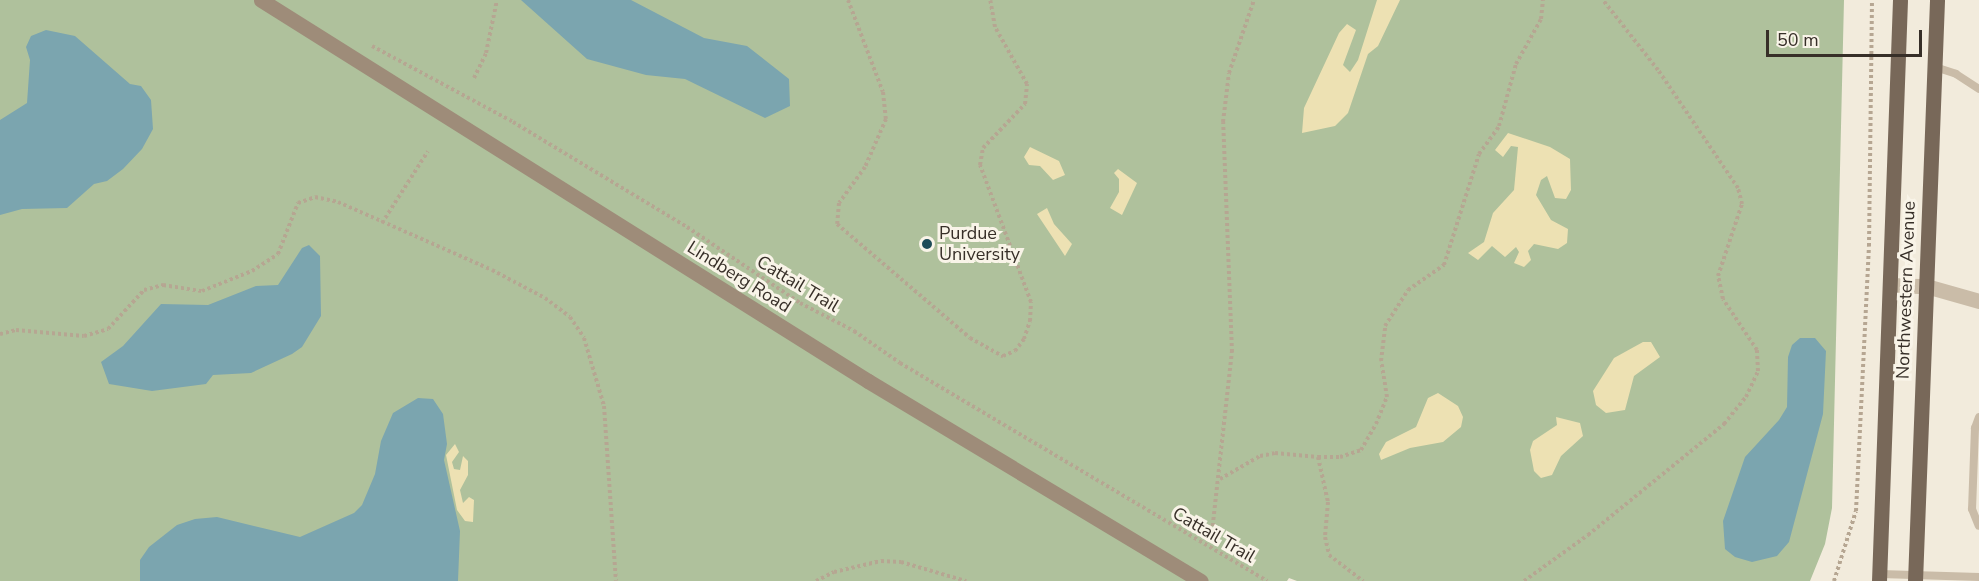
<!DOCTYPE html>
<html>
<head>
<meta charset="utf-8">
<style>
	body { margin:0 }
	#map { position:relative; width:1979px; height:581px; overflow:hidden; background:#f2ebdc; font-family:"Nunito Sans",sans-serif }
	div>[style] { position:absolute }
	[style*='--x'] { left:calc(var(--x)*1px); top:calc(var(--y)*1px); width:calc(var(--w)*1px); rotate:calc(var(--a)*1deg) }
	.green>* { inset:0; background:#afc19c }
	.sand>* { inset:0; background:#ede1b3 }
	.water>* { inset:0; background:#7ba5af }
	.path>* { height:4px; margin-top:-2px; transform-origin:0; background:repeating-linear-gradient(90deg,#b6a692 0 3px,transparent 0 6px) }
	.lane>* { height:8px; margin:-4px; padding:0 4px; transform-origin:4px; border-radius:4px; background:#cabca8 }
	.street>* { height:15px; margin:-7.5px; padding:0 7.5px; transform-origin:7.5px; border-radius:7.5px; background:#cabca8 }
	.secondary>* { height:15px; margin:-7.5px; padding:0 7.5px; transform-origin:7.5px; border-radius:7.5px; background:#9e8c79 }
	.primary>* { height:15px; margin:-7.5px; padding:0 7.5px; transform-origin:7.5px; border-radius:7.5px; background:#786859 }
	.dots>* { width:16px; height:16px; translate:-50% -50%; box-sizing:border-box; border:3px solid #f9f4e8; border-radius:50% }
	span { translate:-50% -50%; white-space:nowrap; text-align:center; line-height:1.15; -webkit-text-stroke:6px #f9f4e8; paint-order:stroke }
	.poi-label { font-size:18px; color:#372f28 }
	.left { translate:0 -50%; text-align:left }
	.street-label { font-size:18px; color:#372f28 }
	.scale { position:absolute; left:1766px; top:30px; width:156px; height:27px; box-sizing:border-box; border:3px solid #372f28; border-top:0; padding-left:8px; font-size:18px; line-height:21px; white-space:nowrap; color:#372f28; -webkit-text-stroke:4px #f9f4e8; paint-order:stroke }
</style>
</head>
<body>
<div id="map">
	<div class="green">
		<div style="clip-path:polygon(0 0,1844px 0,1832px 508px,1825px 544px,1810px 581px,1297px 581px,1289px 578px,1287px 581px,0 581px)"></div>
	</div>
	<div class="sand">
		<div style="clip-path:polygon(1377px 0,1400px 0,1378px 46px,1368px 54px,1348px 113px,1335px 126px,1302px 133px,1304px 108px,1339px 33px,1347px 24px,1356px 30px,1343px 65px,1350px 72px,1358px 60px)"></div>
		<div style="clip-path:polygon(1508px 133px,1550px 147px,1570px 159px,1571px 190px,1566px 199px,1555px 198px,1547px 176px,1541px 180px,1536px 195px,1551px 220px,1568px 229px,1567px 243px,1558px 249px,1534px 244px,1528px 251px,1531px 260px,1524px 267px,1514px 263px,1519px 252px,1516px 247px,1505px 257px,1492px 246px,1478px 260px,1468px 253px,1484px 242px,1493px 213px,1514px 190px,1518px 147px,1511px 146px,1503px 157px,1495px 150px)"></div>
		<div style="clip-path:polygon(1030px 147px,1059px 161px,1065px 175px,1053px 180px,1040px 166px,1029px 165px,1024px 157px)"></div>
		<div style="clip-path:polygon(1118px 169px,1137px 183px,1122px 215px,1110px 208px,1119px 192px,1119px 179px,1114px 173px)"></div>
		<div style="clip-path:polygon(1047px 208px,1054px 224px,1072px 244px,1065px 256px,1037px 214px)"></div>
		<div style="clip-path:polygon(1643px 342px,1651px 342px,1660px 357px,1634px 376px,1625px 410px,1606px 413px,1596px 405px,1593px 391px,1614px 358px)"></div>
		<div style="clip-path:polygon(1438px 393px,1458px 406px,1463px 417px,1461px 427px,1443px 442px,1410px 448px,1381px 460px,1379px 454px,1386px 442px,1416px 427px,1428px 398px)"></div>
		<div style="clip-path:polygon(1556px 417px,1580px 423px,1583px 436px,1561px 456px,1552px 475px,1541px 478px,1534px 471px,1530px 450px,1533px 441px,1557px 425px)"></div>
		<div style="clip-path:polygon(455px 444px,459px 452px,452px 462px,454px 469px,460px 470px,463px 456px,468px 461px,468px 475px,460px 490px,463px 503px,469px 497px,474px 500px,473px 522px,465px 521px,457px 510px,446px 455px)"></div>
	</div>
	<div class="water">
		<div style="clip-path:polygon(521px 0,631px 0,704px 38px,747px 46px,789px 79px,790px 106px,765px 118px,685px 79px,646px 75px,587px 59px)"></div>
		<div style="clip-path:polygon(46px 30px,75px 36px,130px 84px,141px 86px,151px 100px,153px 129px,142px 149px,123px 169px,107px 181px,94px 184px,67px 208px,22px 209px,0 215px,0 120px,27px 103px,30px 60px,26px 47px,31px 36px)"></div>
		<div style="clip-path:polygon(309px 245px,320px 256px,321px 316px,302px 347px,292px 354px,251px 373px,213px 375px,206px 384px,152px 391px,109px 384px,101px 362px,123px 346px,161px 304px,208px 305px,256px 286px,278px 285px,302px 248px)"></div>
		<div style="clip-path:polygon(1800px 338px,1815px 338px,1826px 351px,1823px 414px,1789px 542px,1777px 556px,1752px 562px,1735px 557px,1725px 549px,1723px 521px,1745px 457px,1779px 420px,1787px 407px,1788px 357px,1792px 345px)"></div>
		<div style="clip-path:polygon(418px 398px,433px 399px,443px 414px,447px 444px,444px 460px,460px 531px,458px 581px,140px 581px,140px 560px,149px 547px,177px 525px,195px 519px,217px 517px,300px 537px,354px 513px,362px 505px,375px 474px,381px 441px,393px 413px)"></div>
	</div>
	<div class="path">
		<div style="--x:848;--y:0;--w:98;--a:69.2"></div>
		<div style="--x:883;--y:92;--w:27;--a:84"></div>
		<div style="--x:886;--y:119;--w:52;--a:113.6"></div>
		<div style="--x:865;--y:167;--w:44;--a:125.8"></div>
		<div style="--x:839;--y:203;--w:21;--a:95"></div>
		<div style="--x:837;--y:224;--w:175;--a:40.6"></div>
		<div style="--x:970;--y:338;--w:38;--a:29"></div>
		<div style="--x:1003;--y:356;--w:13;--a:-23"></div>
		<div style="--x:1015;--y:351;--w:15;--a:-53"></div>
		<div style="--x:1024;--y:339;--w:19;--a:-72"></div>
		<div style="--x:1030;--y:321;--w:19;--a:-87"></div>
		<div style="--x:1031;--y:302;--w:146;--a:-110.4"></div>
		<div style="--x:980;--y:165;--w:17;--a:-80"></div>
		<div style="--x:983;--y:148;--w:61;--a:-46.3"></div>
		<div style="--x:1025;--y:104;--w:20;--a:-84"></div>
		<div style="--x:1027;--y:84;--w:65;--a:-119.3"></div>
		<div style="--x:995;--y:27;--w:27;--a:-100"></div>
		<div style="--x:372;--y:46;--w:160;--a:28.3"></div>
		<div style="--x:513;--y:122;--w:203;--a:31.1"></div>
		<div style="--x:687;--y:227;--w:136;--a:33.9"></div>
		<div style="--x:800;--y:303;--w:61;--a:27.4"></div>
		<div style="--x:854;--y:331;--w:56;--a:34.8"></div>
		<div style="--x:900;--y:363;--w:427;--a:30.7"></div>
		<div style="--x:474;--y:78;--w:28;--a:-64"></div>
		<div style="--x:486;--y:53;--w:54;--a:-78.3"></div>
		<div style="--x:382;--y:223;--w:85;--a:-57.4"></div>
		<div style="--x:0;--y:334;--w:16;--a:-14"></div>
		<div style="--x:16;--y:330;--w:68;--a:5"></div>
		<div style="--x:84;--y:336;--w:25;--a:-16"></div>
		<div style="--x:108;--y:329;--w:53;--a:-47.3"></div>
		<div style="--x:144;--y:290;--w:20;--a:-15"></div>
		<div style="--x:163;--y:285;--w:39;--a:9"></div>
		<div style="--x:202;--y:291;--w:54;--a:-21.8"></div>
		<div style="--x:252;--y:271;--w:31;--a:-33"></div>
		<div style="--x:278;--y:254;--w:55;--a:-68.6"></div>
		<div style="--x:298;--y:203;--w:18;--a:-19"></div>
		<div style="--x:315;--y:197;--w:24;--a:12"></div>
		<div style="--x:338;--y:202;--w:168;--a:23.8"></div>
		<div style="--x:492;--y:270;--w:60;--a:27.8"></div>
		<div style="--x:545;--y:298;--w:31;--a:37"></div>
		<div style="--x:570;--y:317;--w:25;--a:56"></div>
		<div style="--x:584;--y:338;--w:71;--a:73.6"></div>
		<div style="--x:604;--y:406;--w:175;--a:86.1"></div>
		<div style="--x:1318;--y:457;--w:22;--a:0"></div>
		<div style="--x:1340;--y:457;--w:22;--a:-18"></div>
		<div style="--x:1361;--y:450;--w:30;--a:-60"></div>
		<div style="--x:1376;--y:424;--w:29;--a:-68"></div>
		<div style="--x:1387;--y:397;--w:36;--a:-99"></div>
		<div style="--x:1381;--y:361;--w:35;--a:-83"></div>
		<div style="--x:1385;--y:326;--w:43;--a:-57.4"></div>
		<div style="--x:1408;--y:290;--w:44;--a:-34.8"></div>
		<div style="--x:1444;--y:265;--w:116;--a:-72.5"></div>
		<div style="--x:1479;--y:154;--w:34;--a:-54"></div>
		<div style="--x:1499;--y:126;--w:64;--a:-74.7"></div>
		<div style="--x:1516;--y:64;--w:51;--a:-60.9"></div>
		<div style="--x:1541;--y:19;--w:19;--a:-84"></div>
		<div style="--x:1220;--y:479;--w:46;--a:-29.9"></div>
		<div style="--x:1260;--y:456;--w:15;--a:-11"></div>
		<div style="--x:1275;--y:453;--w:43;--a:5.3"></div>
		<div style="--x:1318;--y:457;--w:46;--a:77.5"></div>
		<div style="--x:1328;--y:502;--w:35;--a:95"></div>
		<div style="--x:1325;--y:537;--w:18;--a:77"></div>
		<div style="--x:1329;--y:555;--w:43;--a:37.4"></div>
		<div style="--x:1212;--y:532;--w:181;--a:-83.7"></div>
		<div style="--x:1232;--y:352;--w:230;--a:-92.2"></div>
		<div style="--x:1223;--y:122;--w:49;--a:-83"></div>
		<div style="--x:1229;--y:73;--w:77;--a:-71.1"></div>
		<div style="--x:816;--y:581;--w:20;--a:-27"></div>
		<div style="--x:834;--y:572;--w:48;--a:-13.2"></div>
		<div style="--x:881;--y:561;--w:20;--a:3"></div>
		<div style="--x:901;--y:562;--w:68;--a:16.3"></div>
		<div style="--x:1524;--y:581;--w:79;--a:-35.7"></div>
		<div style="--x:1588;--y:535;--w:176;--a:-39.2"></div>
		<div style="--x:1724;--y:424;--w:35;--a:-51"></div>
		<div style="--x:1746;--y:397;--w:29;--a:-65"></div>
		<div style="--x:1758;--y:371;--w:21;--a:-93"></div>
		<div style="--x:1757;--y:350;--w:61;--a:-123.7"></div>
		<div style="--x:1723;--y:299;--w:24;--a:-102"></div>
		<div style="--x:1718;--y:276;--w:76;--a:-71.6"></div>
		<div style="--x:1742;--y:204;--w:16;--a:-104"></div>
		<div style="--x:1738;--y:188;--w:143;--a:-124.1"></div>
		<div style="--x:1658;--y:70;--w:89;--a:-128.2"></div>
		<div style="--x:1834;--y:581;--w:73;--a:-72.6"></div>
		<div style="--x:1856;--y:511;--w:265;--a:-87.2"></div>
		<div style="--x:1869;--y:246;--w:246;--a:-89.3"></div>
	</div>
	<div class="lane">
		<div style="--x:1935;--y:67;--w:22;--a:18"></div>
		<div style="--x:1956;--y:74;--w:27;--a:33"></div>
		<div style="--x:1979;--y:417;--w:12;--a:110"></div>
		<div style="--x:1975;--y:428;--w:81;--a:92.1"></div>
		<div style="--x:1972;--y:509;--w:18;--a:68"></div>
		<div style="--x:1880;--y:574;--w:99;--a:1.7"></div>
	</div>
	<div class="street">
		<div style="--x:1891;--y:285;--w:35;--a:2"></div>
		<div style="--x:1926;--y:286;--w:55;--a:15.8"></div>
	</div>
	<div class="secondary">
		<div style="--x:261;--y:0;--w:717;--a:32.12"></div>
		<div style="--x:868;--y:381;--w:388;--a:31"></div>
	</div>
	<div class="primary">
		<div style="--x:1879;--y:581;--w:581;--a:-87.93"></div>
		<div style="--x:1915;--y:581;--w:581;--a:-87.83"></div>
	</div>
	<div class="dots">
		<div style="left:927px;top:244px;background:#1e4c58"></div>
	</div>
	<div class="poi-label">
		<span class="left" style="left:939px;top:244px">Purdue<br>University</span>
	</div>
	<div class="street-label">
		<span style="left:739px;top:277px;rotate:32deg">Lindberg Road</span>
		<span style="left:798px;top:284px;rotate:31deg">Cattail Trail</span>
		<span style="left:1906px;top:290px;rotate:-88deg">Northwestern Avenue</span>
		<span style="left:1214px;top:535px;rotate:30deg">Cattail Trail</span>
	</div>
	<div class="scale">50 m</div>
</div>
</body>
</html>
